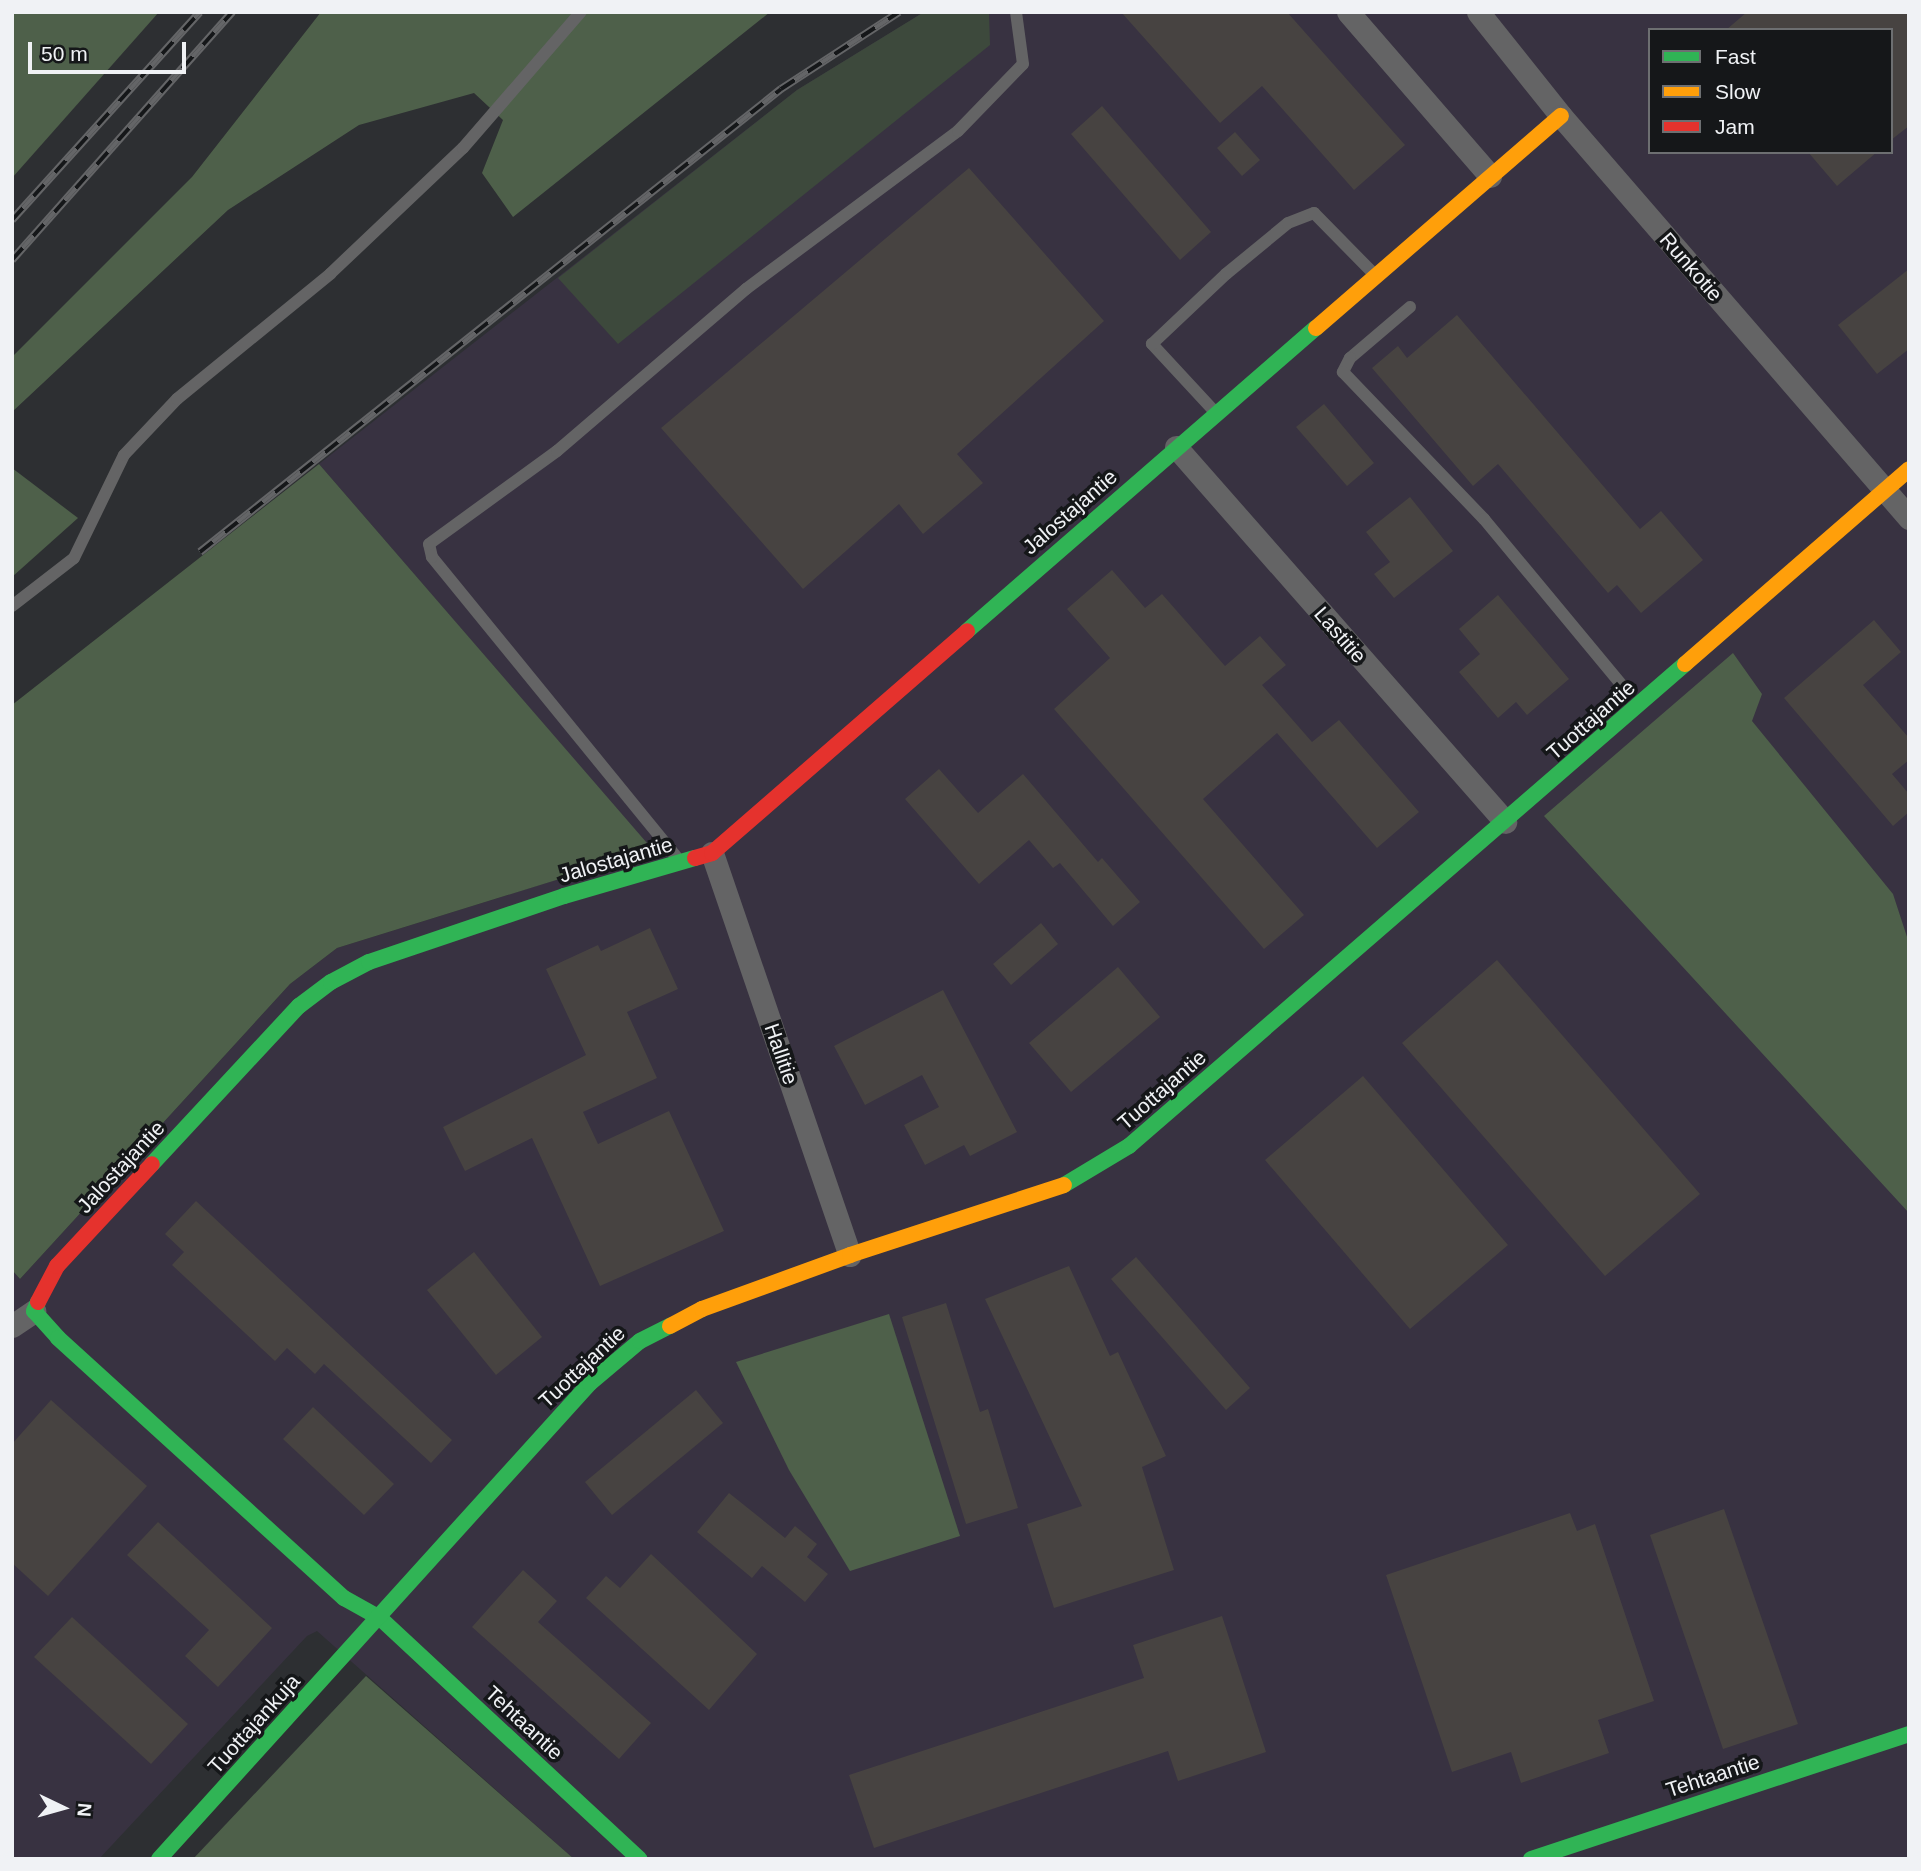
<!DOCTYPE html>
<html>
<head>
<meta charset="utf-8">
<style>
	body { margin:0 }
	#map { position:relative; width:1921px; height:1871px; overflow:hidden; background:#2d2f32; font-family:Helvetica,sans-serif }
	div>[style] { position:absolute }
	[style*='--x'] { left:calc(var(--x)*1px); top:calc(var(--y)*1px); width:calc(var(--w)*1px); rotate:calc(var(--a)*1deg) }
	.industrial>* { inset:0; background:#383241 }
	.green>* { inset:0; background:#3d493c }
	.forest>* { inset:0; background:#4e604a }
	.building>* { inset:0; background:#474341 }
	.lane>* { height:12px; margin:-6px; padding:0 6px; transform-origin:6px; border-radius:6px; background:#646465 }
	.street>* { height:23px; margin:-11.5px; padding:0 11.5px; transform-origin:11.5px; border-radius:11.5px; background:#646465 }
	.fast>* { height:16px; margin:-8px; padding:0 8px; transform-origin:8px; border-radius:8px; background:#30b455 }
	.slow>* { height:16px; margin:-8px; padding:0 8px; transform-origin:8px; border-radius:8px; background:#ff9f0a }
	.jam>* { height:16px; margin:-8px; padding:0 8px; transform-origin:8px; border-radius:8px; background:#e5322d }
	.rail>* { height:8px; margin-top:-4px; transform-origin:0; background:repeating-linear-gradient(90deg,#151719 0 16px,#646567 0 32px); box-sizing:border-box; border-block:2px solid #646567 }
	span { translate:-50% -50%; white-space:nowrap; text-align:center; line-height:1.15; -webkit-text-stroke:7px #151719; paint-order:stroke }
	.street-label { font-size:21px; color:#f0f2f5 }
	.frame { position:absolute; inset:0; border:14px solid #f0f2f5; pointer-events:none }
	.legend { position:absolute; left:1648px; top:28px; width:245px; height:126px; box-sizing:border-box; background:#151719; border:2px solid #6d6f71; margin:0; padding:9px 12px; list-style:none; font-size:21px; color:#f0f2f5 }
	.legend li { display:flex; align-items:center; gap:14px; height:35px }
	.legend b { width:35px; border:2px solid #6d6f71 }
	.north { position:absolute; left:28px; top:1773px; width:70px; height:70px; -webkit-text-stroke:5px #151719; paint-order:stroke; rotate:95deg; font-size:19px; font-weight:700; line-height:28px; text-align:center; color:#f0f2f5 }
	.north::after { content:''; display:block; margin:auto; width:24px; height:32px; background:#f0f2f5; clip-path:polygon(50% 0,100% 100%,50% 72%,0 100%) }
	.scale { position:absolute; left:28px; top:42px; width:158px; height:32px; box-sizing:border-box; border:4px solid #f0f2f5; border-top:0; padding-left:9px; font-size:21px; line-height:24px; white-space:nowrap; color:#f0f2f5; -webkit-text-stroke:5px #151719; paint-order:stroke }
</style>
</head>
<body>
<div id="map">
	<div class="industrial">
		<div style="clip-path:polygon(evenodd,924px 12px,1909px 12px,1909px 1859px,574px 1859px,317px 1631px,307px 1636px,99px 1859px,12px 1859px,12px 1270px,20px 1279px,290px 984px,337px 948px,652px 850px,319px 464px,797px 90px,924px 12px,1650px 30px,1891px 30px,1891px 152px,1650px 152px,1650px 30px)"></div>
	</div>
	<div class="green">
		<div style="clip-path:polygon(924px 12px,989px 12px,990px 45px,618px 344px,558px 278px,797px 90px)"></div>
	</div>
	<div class="forest">
		<div style="clip-path:polygon(12px 12px,159px 12px,12px 178px)"></div>
		<div style="clip-path:polygon(321px 12px,770px 12px,513px 217px,482px 173px,503px 120px,474px 93px,359px 125px,228px 210px,12px 412px,12px 357px,192px 177px)"></div>
		<div style="clip-path:polygon(319px 464px,653px 850px,337px 948px,290px 984px,20px 1279px,12px 1270px,12px 705px)"></div>
		<div style="clip-path:polygon(12px 468px,78px 518px,12px 577px)"></div>
		<div style="clip-path:polygon(1733px 653px,1762px 694px,1752px 721px,1893px 894px,1909px 943px,1909px 1213px,1544px 816px)"></div>
		<div style="clip-path:polygon(889px 1314px,960px 1536px,850px 1571px,789px 1470px,736px 1362px)"></div>
		<div style="clip-path:polygon(366px 1676px,574px 1859px,193px 1859px)"></div>
	</div>
	<div class="building">
		<div style="clip-path:polygon(1121px 12px,1287px 12px,1405px 145px,1354px 190px,1262px 86px,1220px 123px)"></div>
		<div style="clip-path:polygon(1747px 12px,1909px 12px,1909px 126px,1891px 140px,1891px 30px,1726px 30px)"></div>
		<div style="clip-path:polygon(1102px 106px,1211px 232px,1180px 260px,1071px 134px)"></div>
		<div style="clip-path:polygon(1235px 132px,1260px 160px,1242px 176px,1217px 148px)"></div>
		<div style="clip-path:polygon(1808px 152px,1877px 152px,1837px 186px)"></div>
		<div style="clip-path:polygon(969px 168px,1104px 321px,957px 454px,983px 483px,923px 534px,899px 504px,803px 589px,661px 428px)"></div>
		<div style="clip-path:polygon(1909px 269px,1909px 349px,1877px 374px,1838px 325px)"></div>
		<div style="clip-path:polygon(1457px 315px,1640px 529px,1661px 511px,1703px 560px,1641px 613px,1617px 585px,1608px 593px,1498px 464px,1473px 486px,1372px 368px,1398px 346px,1407px 358px)"></div>
		<div style="clip-path:polygon(1324px 404px,1374px 463px,1347px 486px,1296px 427px)"></div>
		<div style="clip-path:polygon(1410px 497px,1453px 551px,1394px 598px,1374px 574px,1390px 562px,1366px 532px)"></div>
		<div style="clip-path:polygon(1112px 570px,1145px 608px,1162px 594px,1225px 666px,1260px 636px,1286px 665px,1262px 685px,1312px 742px,1339px 720px,1419px 812px,1377px 848px,1277px 733px,1203px 799px,1304px 915px,1264px 949px,1054px 709px,1110px 658px,1067px 609px)"></div>
		<div style="clip-path:polygon(1498px 595px,1569px 679px,1527px 715px,1516px 702px,1498px 718px,1459px 672px,1480px 654px,1459px 629px)"></div>
		<div style="clip-path:polygon(1874px 620px,1901px 652px,1863px 685px,1909px 738px,1909px 760px,1892px 774px,1909px 794px,1909px 812px,1893px 826px,1784px 698px)"></div>
		<div style="clip-path:polygon(939px 769px,978px 813px,1023px 774px,1098px 862px,1102px 858px,1140px 902px,1113px 926px,1060px 863px,1053px 868px,1029px 840px,979px 884px,905px 799px)"></div>
		<div style="clip-path:polygon(1041px 923px,1058px 944px,1011px 985px,993px 964px)"></div>
		<div style="clip-path:polygon(650px 928px,678px 989px,627px 1012px,657px 1078px,583px 1112px,598px 1144px,669px 1111px,724px 1231px,600px 1286px,532px 1138px,465px 1171px,443px 1127px,586px 1055px,546px 969px,598px 945px,601px 951px)"></div>
		<div style="clip-path:polygon(1497px 960px,1700px 1194px,1605px 1276px,1402px 1043px)"></div>
		<div style="clip-path:polygon(1118px 967px,1160px 1017px,1071px 1092px,1029px 1043px)"></div>
		<div style="clip-path:polygon(943px 990px,1017px 1132px,970px 1156px,964px 1145px,925px 1165px,904px 1125px,939px 1107px,922px 1075px,865px 1105px,834px 1046px)"></div>
		<div style="clip-path:polygon(1363px 1076px,1508px 1245px,1410px 1329px,1265px 1160px)"></div>
		<div style="clip-path:polygon(196px 1201px,452px 1440px,431px 1463px,324px 1364px,315px 1374px,287px 1348px,275px 1361px,172px 1265px,184px 1252px,165px 1234px)"></div>
		<div style="clip-path:polygon(474px 1252px,542px 1337px,496px 1375px,427px 1290px)"></div>
		<div style="clip-path:polygon(1136px 1257px,1250px 1388px,1226px 1410px,1111px 1279px)"></div>
		<div style="clip-path:polygon(1069px 1266px,1110px 1356px,1118px 1352px,1166px 1456px,1142px 1467px,1174px 1570px,1054px 1608px,1027px 1524px,1082px 1506px,985px 1299px)"></div>
		<div style="clip-path:polygon(946px 1303px,980px 1412px,988px 1409px,1018px 1508px,966px 1524px,902px 1317px)"></div>
		<div style="clip-path:polygon(696px 1390px,723px 1423px,612px 1515px,585px 1482px)"></div>
		<div style="clip-path:polygon(51px 1400px,147px 1486px,48px 1596px,12px 1563px,12px 1444px)"></div>
		<div style="clip-path:polygon(313px 1407px,394px 1484px,364px 1515px,283px 1439px)"></div>
		<div style="clip-path:polygon(729px 1493px,785px 1538px,795px 1526px,817px 1544px,807px 1557px,828px 1574px,805px 1602px,762px 1566px,752px 1578px,697px 1532px)"></div>
		<div style="clip-path:polygon(1724px 1509px,1798px 1724px,1723px 1749px,1650px 1535px)"></div>
		<div style="clip-path:polygon(1570px 1513px,1577px 1531px,1595px 1524px,1654px 1701px,1598px 1720px,1609px 1753px,1521px 1783px,1511px 1752px,1452px 1772px,1386px 1575px)"></div>
		<div style="clip-path:polygon(158px 1522px,272px 1628px,218px 1687px,185px 1656px,209px 1630px,127px 1555px)"></div>
		<div style="clip-path:polygon(651px 1554px,757px 1654px,709px 1710px,586px 1598px,606px 1576px,620px 1588px)"></div>
		<div style="clip-path:polygon(523px 1570px,557px 1601px,538px 1622px,651px 1723px,619px 1759px,472px 1627px)"></div>
		<div style="clip-path:polygon(1222px 1616px,1266px 1752px,1178px 1781px,1168px 1751px,874px 1848px,849px 1775px,1144px 1678px,1133px 1645px)"></div>
		<div style="clip-path:polygon(72px 1617px,188px 1724px,151px 1764px,34px 1657px)"></div>
	</div>
	<div class="lane">
		<div style="--x:1410;--y:307;--w:79;--a:139.6"></div>
		<div style="--x:1350;--y:358;--w:16;--a:117"></div>
		<div style="--x:1343;--y:372;--w:204;--a:46.2"></div>
		<div style="--x:1484;--y:519;--w:222;--a:50.3"></div>
		<div style="--x:1215;--y:412;--w:93;--a:-132.8"></div>
		<div style="--x:1152;--y:344;--w:102;--a:-43.4"></div>
		<div style="--x:1226;--y:274;--w:80;--a:-39.4"></div>
		<div style="--x:1288;--y:223;--w:28;--a:-21"></div>
		<div style="--x:1314;--y:213;--w:87;--a:45.5"></div>
		<div style="--x:12;--y:606;--w:78;--a:-37.7"></div>
		<div style="--x:74;--y:558;--w:114;--a:-64.1"></div>
		<div style="--x:124;--y:455;--w:77;--a:-46.6"></div>
		<div style="--x:177;--y:399;--w:198;--a:-39.2"></div>
		<div style="--x:330;--y:274;--w:183;--a:-43.5"></div>
		<div style="--x:463;--y:148;--w:180;--a:-49.1"></div>
		<div style="--x:679;--y:860;--w:391;--a:-129.2"></div>
		<div style="--x:432;--y:557;--w:13;--a:-103"></div>
		<div style="--x:429;--y:544;--w:158;--a:-36"></div>
		<div style="--x:557;--y:451;--w:249;--a:-40.6"></div>
		<div style="--x:746;--y:289;--w:264;--a:-36.7"></div>
		<div style="--x:958;--y:131;--w:93;--a:-45.9"></div>
		<div style="--x:1023;--y:64;--w:52;--a:-97.7"></div>
	</div>
	<div class="street">
		<div style="--x:1348;--y:12;--w:217;--a:49.1"></div>
		<div style="--x:1478;--y:12;--w:133;--a:51.4"></div>
		<div style="--x:1561;--y:116;--w:532;--a:49.12"></div>
		<div style="--x:1176;--y:447;--w:499;--a:48.7"></div>
		<div style="--x:712;--y:853;--w:425;--a:71.1"></div>
		<div style="--x:12;--y:1326;--w:27;--a:-34"></div>
	</div>
	<div class="fast">
		<div style="--x:967;--y:631;--w:462;--a:-41"></div>
		<div style="--x:152;--y:1164;--w:216;--a:-47.1"></div>
		<div style="--x:299;--y:1006;--w:40;--a:-37"></div>
		<div style="--x:331;--y:982;--w:43;--a:-27.8"></div>
		<div style="--x:369;--y:962;--w:206;--a:-18.7"></div>
		<div style="--x:564;--y:896;--w:136;--a:-16.2"></div>
		<div style="--x:1064;--y:1185;--w:76;--a:-31"></div>
		<div style="--x:1129;--y:1146;--w:736;--a:-40.92"></div>
		<div style="--x:38;--y:1302;--w:10;--a:114"></div>
		<div style="--x:34;--y:1311;--w:36;--a:48"></div>
		<div style="--x:58;--y:1338;--w:387;--a:42.3"></div>
		<div style="--x:344;--y:1598;--w:41;--a:29.1"></div>
		<div style="--x:380;--y:1618;--w:354;--a:42.9"></div>
		<div style="--x:159;--y:1859;--w:642;--a:-47.84"></div>
		<div style="--x:590;--y:1383;--w:65;--a:-40"></div>
		<div style="--x:640;--y:1341;--w:34;--a:-27"></div>
		<div style="--x:1531;--y:1859;--w:398;--a:-18.3"></div>
	</div>
	<div class="slow">
		<div style="--x:1316;--y:328;--w:324;--a:-40.9"></div>
		<div style="--x:1685;--y:664;--w:297;--a:-41"></div>
		<div style="--x:670;--y:1326;--w:36;--a:-28"></div>
		<div style="--x:702;--y:1309;--w:158;--a:-20"></div>
		<div style="--x:850;--y:1255;--w:225;--a:-18.1"></div>
	</div>
	<div class="jam">
		<div style="--x:695;--y:858;--w:18;--a:-16"></div>
		<div style="--x:712;--y:853;--w:338;--a:-41"></div>
		<div style="--x:38;--y:1302;--w:41;--a:-62.2"></div>
		<div style="--x:57;--y:1266;--w:139;--a:-47"></div>
	</div>
	<div class="rail">
		<div style="--x:12;--y:220;--w:280;--a:-47.9"></div>
		<div style="--x:12;--y:260;--w:332;--a:-48.4"></div>
		<div style="--x:200;--y:552;--w:743;--a:-38.55"></div>
		<div style="--x:781;--y:89;--w:141;--a:-33.1"></div>
	</div>
	<div class="street-label">
		<span style="left:1691px;top:267px;rotate:49deg">Runkotie</span>
		<span style="left:1070px;top:512px;rotate:-41deg">Jalostajantie</span>
		<span style="left:1340px;top:635px;rotate:49deg">Lastitie</span>
		<span style="left:1591px;top:720px;rotate:-41deg">Tuottajantie</span>
		<span style="left:616px;top:860px;rotate:-16deg">Jalostajantie</span>
		<span style="left:781px;top:1054px;rotate:71deg">Hallitie</span>
		<span style="left:1162px;top:1090px;rotate:-41deg">Tuottajantie</span>
		<span style="left:121px;top:1167px;rotate:-47deg">Jalostajantie</span>
		<span style="left:582px;top:1367px;rotate:-43deg">Tuottajantie</span>
		<span style="left:524px;top:1723px;rotate:43deg">Tehtaantie</span>
		<span style="left:254px;top:1724px;rotate:-48deg">Tuottajankuja</span>
		<span style="left:1713px;top:1776px;rotate:-18deg">Tehtaantie</span>
	</div>
	<div class="frame"></div>
	<ul class="legend">
	<li><b style="height:9px;background:#30b455"></b>Fast</li>
	<li><b style="height:9px;background:#ff9f0a"></b>Slow</li>
	<li><b style="height:9px;background:#e5322d"></b>Jam</li>
	</ul>
	<div class="north">N</div>
	<div class="scale">50 m</div>
</div>
</body>
</html>
